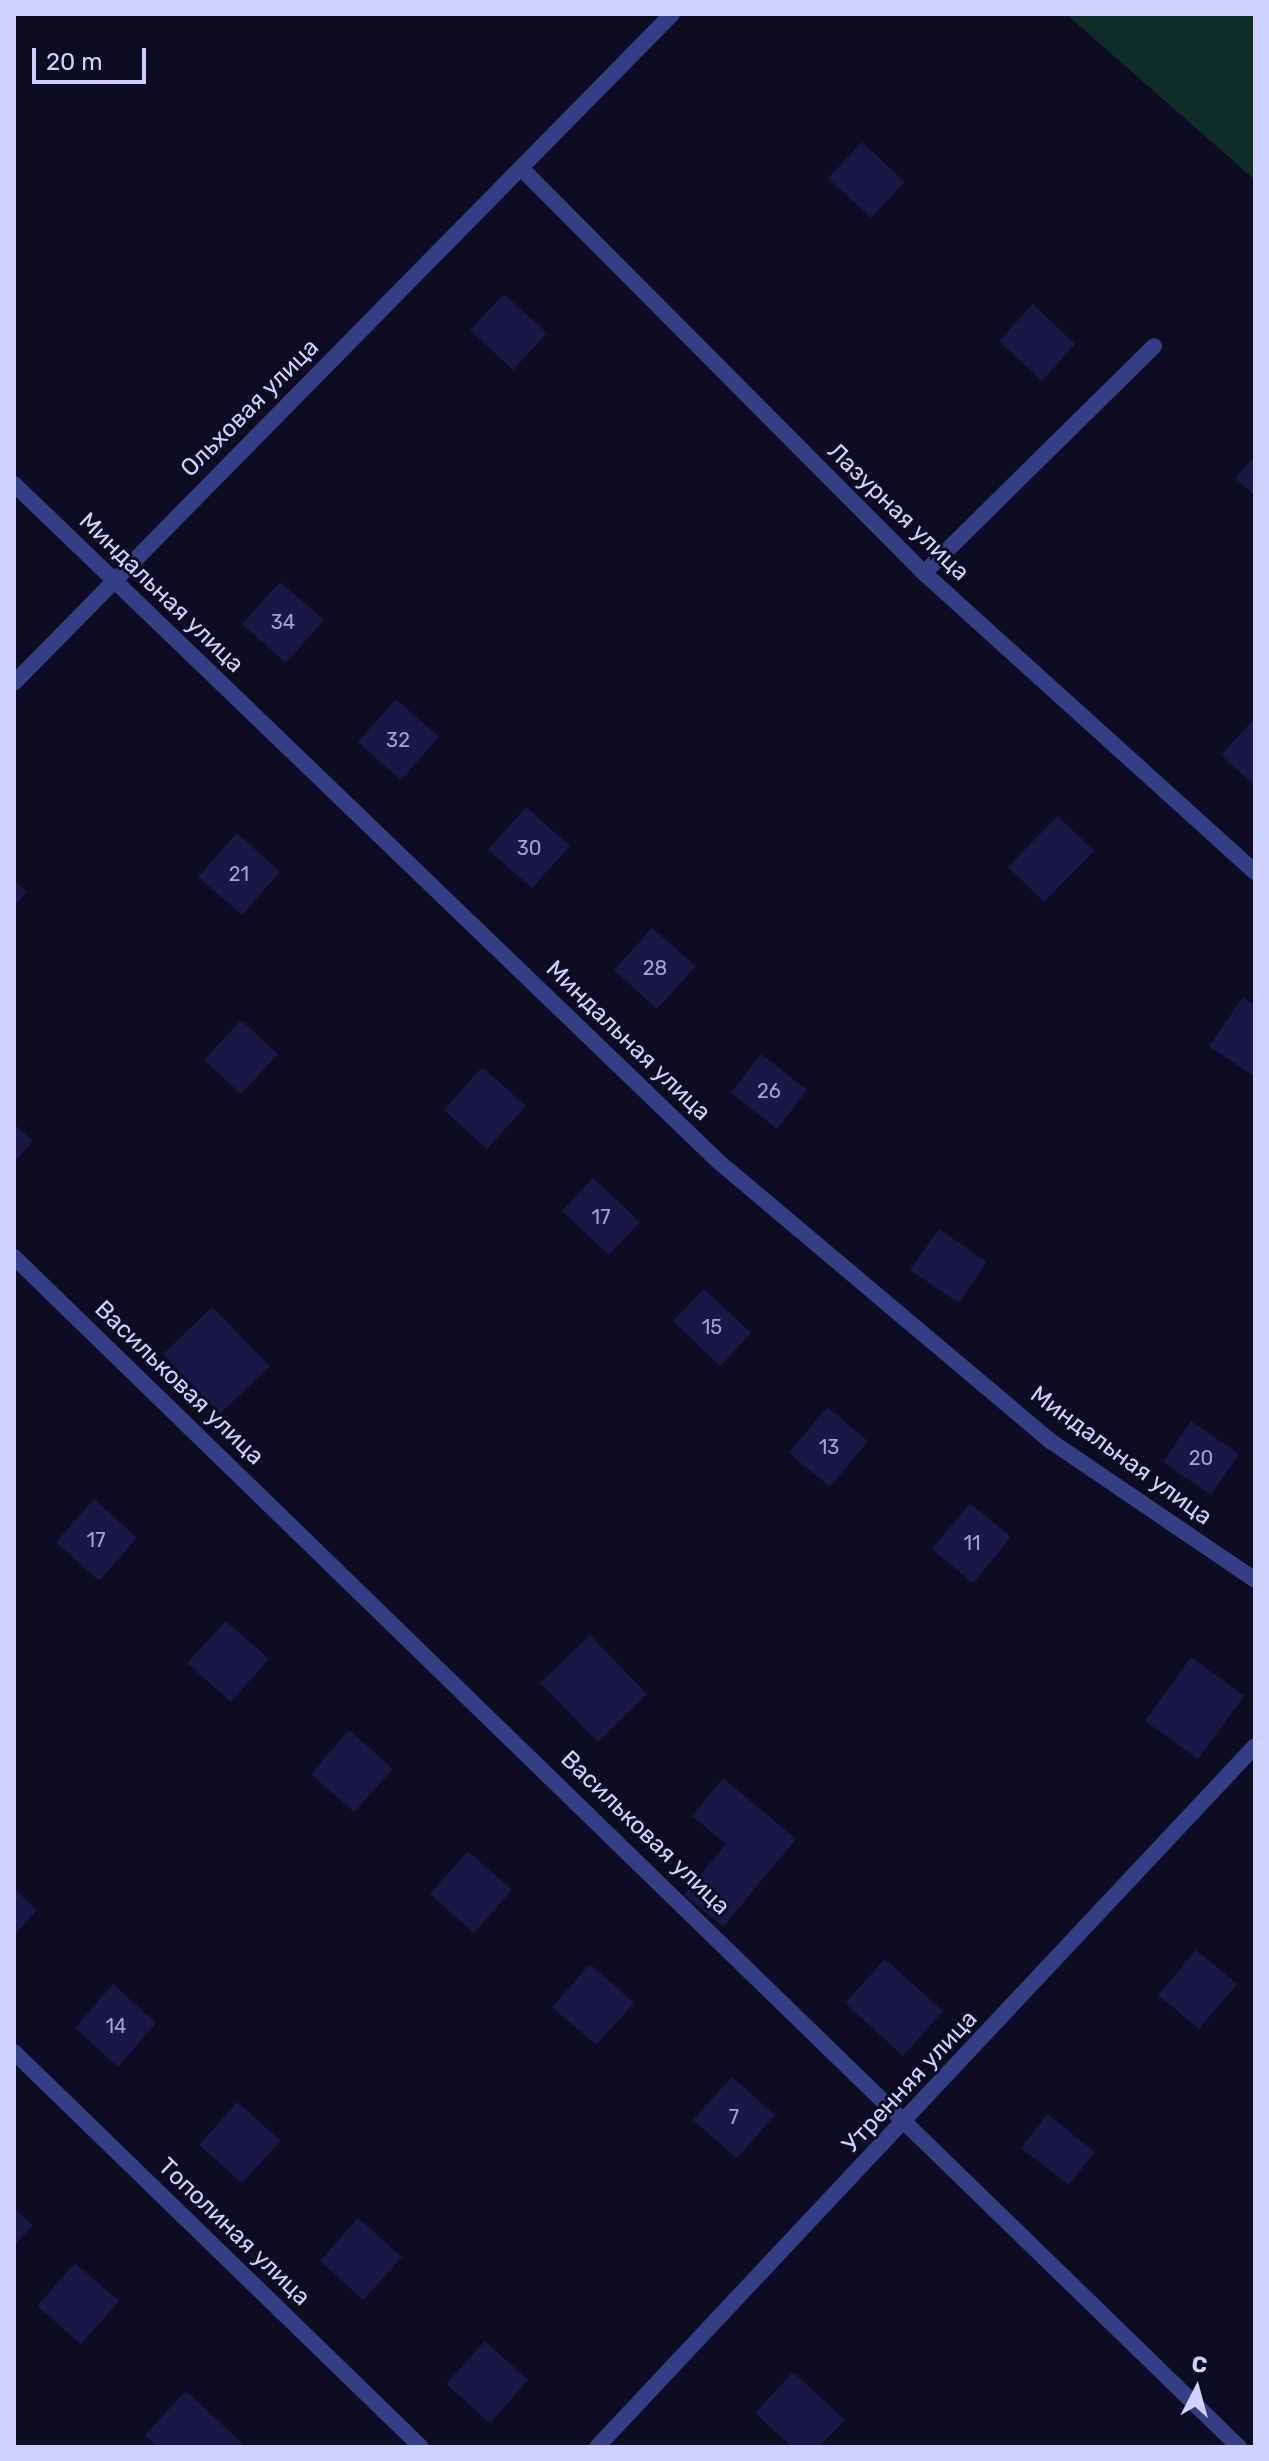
<!DOCTYPE html>
<html>
<head>
<meta charset="utf-8">
<style>
	body { margin:0 }
	#map { position:relative; width:1269px; height:2461px; overflow:hidden; background:#0d0c23; font-family:Rubik,sans-serif }
	div>[style] { position:absolute }
	[style*='--x'] { left:calc(var(--x)*1px); top:calc(var(--y)*1px); width:calc(var(--w)*1px); rotate:calc(var(--a)*1deg) }
	.green>* { inset:0; background:#0f2d27 }
	.building>* { inset:0; background:#191745 }
	.street>* { height:16px; margin:-8px; padding:0 8px; transform-origin:8px; border-radius:8px; background:#343e85 }
	span { translate:-50% -50%; white-space:nowrap; text-align:center; line-height:1.15; -webkit-text-stroke:6px #0d0c23; paint-order:stroke }
	.number-label { font-size:20px; color:#a1a2d0 }
	.number-label span { -webkit-text-stroke-width:0 }
	.street-label { font-size:24px; color:#ced1ff }
	.frame { position:absolute; inset:0; border:16px solid #ced1ff; pointer-events:none }
	.north { position:absolute; left:1157px; top:2349px; width:80px; height:80px; -webkit-text-stroke:6px #0d0c23; paint-order:stroke; rotate:6deg; font-size:22px; font-weight:700; line-height:32px; text-align:center; color:#ced1ff }
	.north::after { content:''; display:block; margin:auto; width:28px; height:36px; background:#ced1ff; clip-path:polygon(50% 0,100% 100%,50% 72%,0 100%) }
	.scale { position:absolute; left:32px; top:48px; width:114px; height:36px; box-sizing:border-box; border:4px solid #ced1ff; border-top:0; padding-left:10px; font-size:24px; line-height:28px; white-space:nowrap; color:#ced1ff; -webkit-text-stroke:6px #0d0c23; paint-order:stroke }
</style>
</head>
<body>
<div id="map">
	<div class="green">
		<div style="clip-path:polygon(1066px 14px,1255px 14px,1255px 180px)"></div>
	</div>
	<div class="building">
		<div style="clip-path:polygon(862px 142px,905px 182px,871px 218px,828px 178px)"></div>
		<div style="clip-path:polygon(504px 294px,547px 333px,513px 370px,470px 330px)"></div>
		<div style="clip-path:polygon(1033px 304px,1075px 344px,1042px 381px,999px 341px)"></div>
		<div style="clip-path:polygon(1255px 456px,1255px 496px,1235px 478px)"></div>
		<div style="clip-path:polygon(280px 582px,324px 620px,286px 663px,242px 624px)"></div>
		<div style="clip-path:polygon(396px 699px,439px 737px,401px 780px,358px 742px)"></div>
		<div style="clip-path:polygon(1255px 718px,1255px 786px,1221px 755px)"></div>
		<div style="clip-path:polygon(526px 807px,570px 846px,532px 888px,488px 850px)"></div>
		<div style="clip-path:polygon(1058px 816px,1094px 851px,1044px 902px,1008px 867px)"></div>
		<div style="clip-path:polygon(237px 833px,280px 872px,242px 915px,198px 877px)"></div>
		<div style="clip-path:polygon(14px 881px,27px 892px,14px 906px)"></div>
		<div style="clip-path:polygon(652px 928px,696px 966px,657px 1009px,614px 970px)"></div>
		<div style="clip-path:polygon(1243px 997px,1255px 1005px,1255px 1077px,1209px 1046px)"></div>
		<div style="clip-path:polygon(241px 1020px,278px 1054px,241px 1094px,204px 1060px)"></div>
		<div style="clip-path:polygon(761px 1054px,807px 1090px,777px 1129px,731px 1093px)"></div>
		<div style="clip-path:polygon(482px 1067px,526px 1106px,487px 1149px,444px 1110px)"></div>
		<div style="clip-path:polygon(14px 1124px,33px 1141px,14px 1162px)"></div>
		<div style="clip-path:polygon(593px 1178px,640px 1222px,609px 1255px,562px 1211px)"></div>
		<div style="clip-path:polygon(939px 1229px,987px 1262px,959px 1303px,910px 1270px)"></div>
		<div style="clip-path:polygon(704px 1289px,751px 1333px,720px 1366px,673px 1321px)"></div>
		<div style="clip-path:polygon(212px 1307px,270px 1366px,220px 1414px,163px 1354px)"></div>
		<div style="clip-path:polygon(827px 1407px,868px 1441px,830px 1487px,789px 1453px)"></div>
		<div style="clip-path:polygon(1191px 1421px,1239px 1454px,1211px 1495px,1163px 1462px)"></div>
		<div style="clip-path:polygon(94px 1499px,137px 1538px,99px 1581px,56px 1542px)"></div>
		<div style="clip-path:polygon(970px 1503px,1011px 1537px,973px 1583px,932px 1549px)"></div>
		<div style="clip-path:polygon(226px 1621px,269px 1659px,231px 1702px,187px 1663px)"></div>
		<div style="clip-path:polygon(590px 1635px,647px 1694px,598px 1742px,540px 1683px)"></div>
		<div style="clip-path:polygon(1191px 1657px,1244px 1696px,1198px 1759px,1145px 1721px)"></div>
		<div style="clip-path:polygon(349px 1730px,393px 1769px,354px 1812px,311px 1774px)"></div>
		<div style="clip-path:polygon(723px 1778px,796px 1839px,723px 1927px,684px 1895px,726px 1844px,692px 1816px)"></div>
		<div style="clip-path:polygon(468px 1851px,512px 1890px,474px 1933px,430px 1894px)"></div>
		<div style="clip-path:polygon(14px 1889px,37px 1910px,14px 1935px)"></div>
		<div style="clip-path:polygon(1196px 1950px,1237px 1984px,1199px 2029px,1158px 1995px)"></div>
		<div style="clip-path:polygon(885px 1959px,943px 2011px,903px 2056px,845px 2003px)"></div>
		<div style="clip-path:polygon(590px 1964px,634px 2003px,596px 2045px,552px 2007px)"></div>
		<div style="clip-path:polygon(113px 1984px,156px 2023px,118px 2067px,75px 2028px)"></div>
		<div style="clip-path:polygon(732px 2077px,775px 2115px,737px 2158px,693px 2120px)"></div>
		<div style="clip-path:polygon(237px 2102px,281px 2141px,242px 2183px,199px 2145px)"></div>
		<div style="clip-path:polygon(1047px 2114px,1095px 2152px,1069px 2185px,1021px 2148px)"></div>
		<div style="clip-path:polygon(14px 2209px,33px 2225px,14px 2246px)"></div>
		<div style="clip-path:polygon(358px 2218px,402px 2257px,363px 2300px,320px 2261px)"></div>
		<div style="clip-path:polygon(75px 2263px,119px 2301px,81px 2344px,37px 2306px)"></div>
		<div style="clip-path:polygon(485px 2341px,528px 2380px,490px 2423px,446px 2384px)"></div>
		<div style="clip-path:polygon(793px 2372px,845px 2420px,819px 2447px,792px 2447px,755px 2413px)"></div>
		<div style="clip-path:polygon(186px 2391px,243px 2444px,240px 2447px,158px 2447px,145px 2435px)"></div>
	</div>
	<div class="street">
		<div style="--x:523;--y:170;--w:569;--a:45.14"></div>
		<div style="--x:924;--y:573;--w:446;--a:42.1"></div>
		<div style="--x:14;--y:484;--w:978;--a:43.88"></div>
		<div style="--x:719;--y:1162;--w:435;--a:40.1"></div>
		<div style="--x:1052;--y:1442;--w:245;--a:34.2"></div>
		<div style="--x:924;--y:573;--w:323;--a:-44.6"></div>
		<div style="--x:14;--y:683;--w:938;--a:-45.47"></div>
		<div style="--x:14;--y:1257;--w:1708;--a:44.17"></div>
		<div style="--x:14;--y:2052;--w:567;--a:44.14"></div>
		<div style="--x:597;--y:2447;--w:961;--a:-46.81"></div>
	</div>
	<div class="number-label">
		<span style="left:283px;top:622px">34</span>
		<span style="left:398px;top:740px">32</span>
		<span style="left:529px;top:848px">30</span>
		<span style="left:239px;top:874px">21</span>
		<span style="left:655px;top:968px">28</span>
		<span style="left:769px;top:1091px">26</span>
		<span style="left:601px;top:1217px">17</span>
		<span style="left:712px;top:1327px">15</span>
		<span style="left:829px;top:1447px">13</span>
		<span style="left:1201px;top:1458px">20</span>
		<span style="left:96px;top:1540px">17</span>
		<span style="left:972px;top:1543px">11</span>
		<span style="left:116px;top:2026px">14</span>
		<span style="left:734px;top:2117px">7</span>
	</div>
	<div class="street-label">
		<span style="left:250px;top:408px;rotate:-45deg">Ольховая улица</span>
		<span style="left:898px;top:512px;rotate:44deg">Лазурная улица</span>
		<span style="left:161px;top:593px;rotate:44deg">Миндальная улица</span>
		<span style="left:628px;top:1041px;rotate:44deg">Миндальная улица</span>
		<span style="left:179px;top:1383px;rotate:44deg">Васильковая улица</span>
		<span style="left:1121px;top:1456px;rotate:36deg">Миндальная улица</span>
		<span style="left:645px;top:1833px;rotate:44deg">Васильковая улица</span>
		<span style="left:910px;top:2082px;rotate:-47deg">Утренняя улица</span>
		<span style="left:234px;top:2232px;rotate:44deg">Тополиная улица</span>
	</div>
	<div class="frame"></div>
	<div class="north">С</div>
	<div class="scale">20 m</div>
</div>
</body>
</html>
